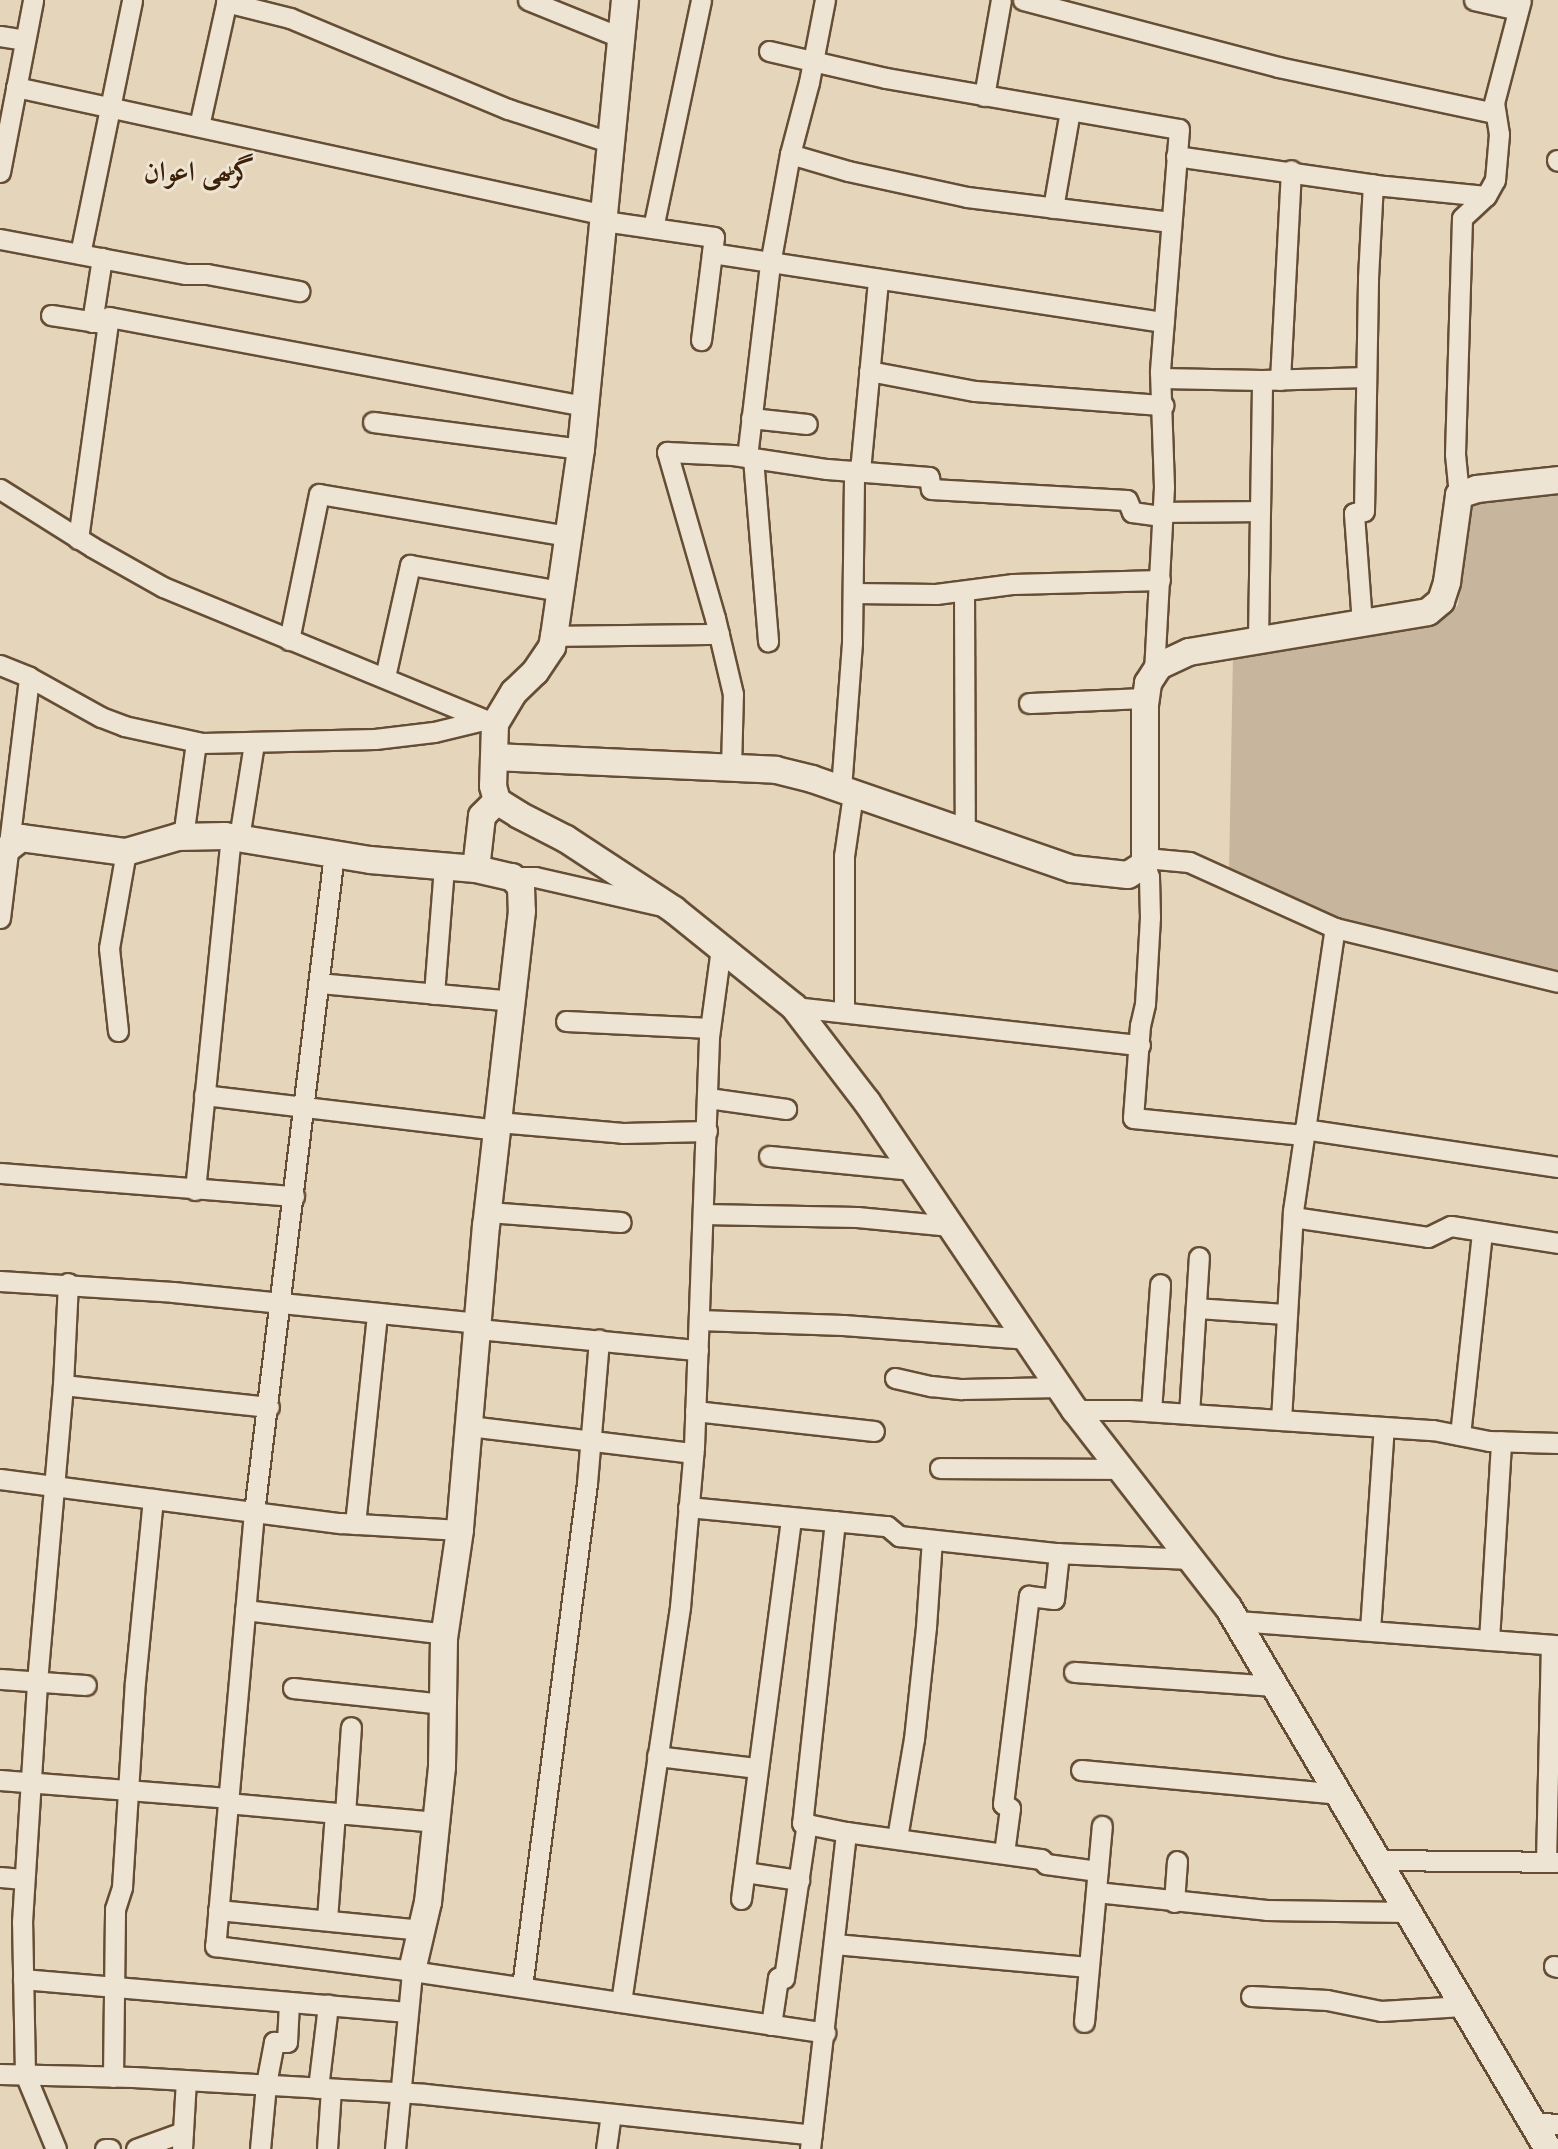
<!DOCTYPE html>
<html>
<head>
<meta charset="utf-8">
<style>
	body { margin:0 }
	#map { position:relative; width:1558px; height:2149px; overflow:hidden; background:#e4d5bb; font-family:"Libre Caslon Text",Amiri,serif }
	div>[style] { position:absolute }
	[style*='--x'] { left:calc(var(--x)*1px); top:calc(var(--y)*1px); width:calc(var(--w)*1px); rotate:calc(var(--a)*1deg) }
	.green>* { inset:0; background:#c7b69d }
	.roads { filter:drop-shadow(2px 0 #664e35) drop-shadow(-2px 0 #664e35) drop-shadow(0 2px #664e35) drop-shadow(0 -2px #664e35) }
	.street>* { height:19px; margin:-9.5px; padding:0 9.5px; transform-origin:9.5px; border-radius:9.5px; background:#ede4d3 }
	.secondary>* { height:26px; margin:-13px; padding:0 13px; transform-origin:13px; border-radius:13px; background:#ede4d3 }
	span { translate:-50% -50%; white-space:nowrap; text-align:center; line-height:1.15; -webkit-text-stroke:6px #ede4d3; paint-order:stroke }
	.district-label { font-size:28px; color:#3c2108; font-weight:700 }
</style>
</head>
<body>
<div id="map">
	<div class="green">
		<div style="clip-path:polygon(1558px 488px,1558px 974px,1329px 918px,1229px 874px,1233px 655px,1451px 614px,1458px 605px,1471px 502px)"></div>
	</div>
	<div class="roads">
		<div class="street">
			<div style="--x:528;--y:0;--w:101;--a:22"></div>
			<div style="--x:1023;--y:0;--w:264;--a:14.7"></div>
			<div style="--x:1278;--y:67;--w:222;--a:12"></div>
			<div style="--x:1474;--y:0;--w:45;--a:12.8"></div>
			<div style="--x:226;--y:2;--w:66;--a:14"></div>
			<div style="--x:290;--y:18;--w:236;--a:22.7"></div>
			<div style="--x:508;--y:109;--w:109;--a:18.1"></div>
			<div style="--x:0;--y:36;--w:24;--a:9"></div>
			<div style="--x:769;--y:51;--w:120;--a:13"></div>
			<div style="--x:886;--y:78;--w:297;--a:9.9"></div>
			<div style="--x:1179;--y:129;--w:244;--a:94.5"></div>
			<div style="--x:1160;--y:372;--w:115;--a:88"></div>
			<div style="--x:1164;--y:487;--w:186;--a:93.1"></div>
			<div style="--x:16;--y:87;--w:603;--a:12.26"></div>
			<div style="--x:984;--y:96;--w:97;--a:-80"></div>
			<div style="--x:199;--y:126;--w:129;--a:-77.5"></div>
			<div style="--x:790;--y:154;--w:60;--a:16.3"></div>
			<div style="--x:848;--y:171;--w:122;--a:12.3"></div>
			<div style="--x:967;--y:197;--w:205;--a:7"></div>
			<div style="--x:1176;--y:156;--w:211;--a:8.2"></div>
			<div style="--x:1385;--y:186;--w:101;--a:5.7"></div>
			<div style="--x:1557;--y:160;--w:1;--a:45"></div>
			<div style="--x:0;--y:172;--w:175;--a:-79.1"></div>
			<div style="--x:1053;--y:208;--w:98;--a:-80.1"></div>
			<div style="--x:604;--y:221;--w:111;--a:8.3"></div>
			<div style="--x:714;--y:237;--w:104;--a:97.2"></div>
			<div style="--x:653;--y:228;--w:233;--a:-78.1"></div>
			<div style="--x:0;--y:239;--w:189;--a:10.7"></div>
			<div style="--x:186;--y:274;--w:21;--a:0"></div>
			<div style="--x:207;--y:274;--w:94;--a:10.5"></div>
			<div style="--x:712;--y:253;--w:457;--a:8.7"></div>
			<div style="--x:80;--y:254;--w:259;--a:-78.4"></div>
			<div style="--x:51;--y:315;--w:53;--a:8.7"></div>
			<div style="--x:92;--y:322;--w:65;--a:-81.1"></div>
			<div style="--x:869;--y:371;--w:108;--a:10.7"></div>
			<div style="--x:975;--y:391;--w:189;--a:4.3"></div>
			<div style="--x:1161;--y:378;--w:101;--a:1.1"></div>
			<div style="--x:1262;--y:380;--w:104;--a:-1.7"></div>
			<div style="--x:1280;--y:380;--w:210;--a:-87"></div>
			<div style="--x:751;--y:418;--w:56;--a:6.1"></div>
			<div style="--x:373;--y:422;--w:210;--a:7.4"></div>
			<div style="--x:747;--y:457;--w:194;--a:-83.2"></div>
			<div style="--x:770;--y:264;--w:112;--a:-79.7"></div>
			<div style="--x:790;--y:154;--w:74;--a:-75.2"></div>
			<div style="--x:809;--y:82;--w:84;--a:-79"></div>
			<div style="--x:753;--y:458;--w:184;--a:85.3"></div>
			<div style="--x:860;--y:471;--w:193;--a:-84.6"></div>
			<div style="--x:0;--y:489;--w:109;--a:32.2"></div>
			<div style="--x:92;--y:547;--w:81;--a:29.4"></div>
			<div style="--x:163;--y:587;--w:359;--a:22.4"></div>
			<div style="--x:1459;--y:495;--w:41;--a:-95.6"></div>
			<div style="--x:1455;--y:454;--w:236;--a:-88.3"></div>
			<div style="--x:1462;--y:218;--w:33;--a:-43"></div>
			<div style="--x:1486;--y:196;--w:18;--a:-61"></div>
			<div style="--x:1495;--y:180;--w:46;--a:-85"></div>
			<div style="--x:1499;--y:134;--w:31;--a:-99"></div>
			<div style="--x:1494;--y:103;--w:106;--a:-75.3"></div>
			<div style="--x:1163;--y:512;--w:96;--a:-0.6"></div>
			<div style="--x:78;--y:539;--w:224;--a:-82.1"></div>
			<div style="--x:109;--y:317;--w:485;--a:10.6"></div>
			<div style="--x:964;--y:592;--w:240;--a:89.8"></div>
			<div style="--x:853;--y:593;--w:83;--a:0.7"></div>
			<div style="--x:936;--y:594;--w:78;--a:-7.4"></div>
			<div style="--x:1013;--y:584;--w:147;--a:-1.6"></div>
			<div style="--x:1362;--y:623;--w:110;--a:-94.2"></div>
			<div style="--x:1354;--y:513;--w:10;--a:-11"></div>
			<div style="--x:1364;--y:511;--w:233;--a:-89"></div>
			<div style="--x:1368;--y:278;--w:94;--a:-87"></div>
			<div style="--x:554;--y:636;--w:165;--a:-0.7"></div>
			<div style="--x:289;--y:640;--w:149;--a:-78.4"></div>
			<div style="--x:319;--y:494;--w:253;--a:9.6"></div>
			<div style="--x:1258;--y:640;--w:260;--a:-89.1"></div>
			<div style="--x:0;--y:665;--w:31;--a:22"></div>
			<div style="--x:29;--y:677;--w:82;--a:29.1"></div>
			<div style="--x:101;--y:717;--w:25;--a:21"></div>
			<div style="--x:124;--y:726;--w:80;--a:12.3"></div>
			<div style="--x:202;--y:743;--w:173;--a:-1.3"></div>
			<div style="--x:375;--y:739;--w:59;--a:-6.8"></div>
			<div style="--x:434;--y:732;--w:51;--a:-13.5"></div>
			<div style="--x:385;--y:677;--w:115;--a:-77.4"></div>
			<div style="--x:410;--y:565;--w:153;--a:9.8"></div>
			<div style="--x:1029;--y:703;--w:116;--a:-2.5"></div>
			<div style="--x:731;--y:768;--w:74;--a:-88.5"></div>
			<div style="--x:733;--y:694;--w:78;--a:-103.3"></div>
			<div style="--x:715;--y:618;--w:173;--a:-106.1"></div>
			<div style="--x:667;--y:452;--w:66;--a:2.6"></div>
			<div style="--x:733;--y:455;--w:95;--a:8.5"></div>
			<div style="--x:827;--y:469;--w:102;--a:4.5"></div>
			<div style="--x:929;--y:477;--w:12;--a:81"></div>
			<div style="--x:931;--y:489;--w:196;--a:3.2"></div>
			<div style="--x:1127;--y:500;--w:13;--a:67"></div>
			<div style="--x:1132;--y:512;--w:30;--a:8"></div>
			<div style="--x:841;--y:789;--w:147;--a:-85.7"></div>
			<div style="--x:852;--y:642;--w:172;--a:-89.3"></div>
			<div style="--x:183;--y:837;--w:96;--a:-82.2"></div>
			<div style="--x:239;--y:838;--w:96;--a:-81"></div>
			<div style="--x:334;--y:854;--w:663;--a:96.93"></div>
			<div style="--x:254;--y:1512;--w:436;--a:95.1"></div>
			<div style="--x:215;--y:1946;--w:199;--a:7.2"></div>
			<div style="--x:412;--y:1971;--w:418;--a:8.5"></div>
			<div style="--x:1145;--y:858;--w:44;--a:5.2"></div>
			<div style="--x:1189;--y:862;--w:160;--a:24.3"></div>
			<div style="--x:1335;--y:928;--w:229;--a:13.6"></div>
			<div style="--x:1145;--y:864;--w:14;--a:73"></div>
			<div style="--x:1149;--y:877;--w:40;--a:88.6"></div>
			<div style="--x:1150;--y:917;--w:87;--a:93.3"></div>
			<div style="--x:1145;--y:1004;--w:22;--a:103"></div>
			<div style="--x:1140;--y:1025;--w:93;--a:94.3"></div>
			<div style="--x:1133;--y:1118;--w:171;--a:5.7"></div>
			<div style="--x:512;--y:877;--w:23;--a:0"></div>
			<div style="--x:535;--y:877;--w:126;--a:12.8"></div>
			<div style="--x:0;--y:918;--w:243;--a:-83.1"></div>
			<div style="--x:319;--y:983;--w:194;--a:5.3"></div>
			<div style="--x:434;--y:994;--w:127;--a:-85.5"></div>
			<div style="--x:794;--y:1007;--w:348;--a:6.3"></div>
			<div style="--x:844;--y:1012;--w:156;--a:-90"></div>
			<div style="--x:844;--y:856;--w:63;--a:-81.7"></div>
			<div style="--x:566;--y:1021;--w:144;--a:2.8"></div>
			<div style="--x:118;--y:1031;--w:83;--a:-96.2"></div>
			<div style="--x:109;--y:948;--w:97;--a:-80"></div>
			<div style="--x:204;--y:1095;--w:295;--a:6.8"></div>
			<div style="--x:708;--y:1098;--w:79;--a:8"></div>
			<div style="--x:498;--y:1122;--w:125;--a:5"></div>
			<div style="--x:623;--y:1133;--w:84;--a:-1.4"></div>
			<div style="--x:1304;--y:1129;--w:257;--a:8.5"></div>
			<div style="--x:769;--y:1156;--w:145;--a:5.6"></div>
			<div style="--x:0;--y:1173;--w:295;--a:4.5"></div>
			<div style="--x:195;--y:1190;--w:355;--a:-84.2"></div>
			<div style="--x:488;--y:1212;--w:133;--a:4.3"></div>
			<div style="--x:703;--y:1214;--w:154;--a:1.1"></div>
			<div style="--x:857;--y:1217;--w:94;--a:5.5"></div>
			<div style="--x:1293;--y:1217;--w:136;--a:8.4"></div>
			<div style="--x:1428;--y:1237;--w:25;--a:-26"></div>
			<div style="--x:1451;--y:1226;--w:108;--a:9"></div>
			<div style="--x:0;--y:1281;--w:173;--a:3.6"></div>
			<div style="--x:173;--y:1292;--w:307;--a:5.8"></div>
			<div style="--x:1196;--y:1308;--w:91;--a:3.8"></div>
			<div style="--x:699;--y:1320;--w:144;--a:2"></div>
			<div style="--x:843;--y:1325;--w:186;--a:4.3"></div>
			<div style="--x:478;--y:1329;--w:221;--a:5.5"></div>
			<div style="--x:895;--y:1378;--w:37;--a:13"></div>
			<div style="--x:931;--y:1386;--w:31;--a:6"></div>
			<div style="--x:962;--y:1389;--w:98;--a:-1.2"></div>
			<div style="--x:63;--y:1385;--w:207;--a:6.1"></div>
			<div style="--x:1075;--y:1410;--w:55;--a:0"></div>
			<div style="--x:1130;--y:1410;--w:304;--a:3.8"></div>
			<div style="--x:1433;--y:1430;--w:57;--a:11.1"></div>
			<div style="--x:1489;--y:1441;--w:69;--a:1.7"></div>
			<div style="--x:695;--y:1411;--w:180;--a:6.4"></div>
			<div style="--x:1151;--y:1411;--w:127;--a:-85.9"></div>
			<div style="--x:1189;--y:1414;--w:157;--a:-86.4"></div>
			<div style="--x:1281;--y:1420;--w:209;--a:-86.7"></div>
			<div style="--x:1293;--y:1211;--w:286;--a:-81.6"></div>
			<div style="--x:469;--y:1426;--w:226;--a:6.9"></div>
			<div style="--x:1460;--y:1435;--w:205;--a:-83.8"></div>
			<div style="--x:940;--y:1468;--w:180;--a:0.3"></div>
			<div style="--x:0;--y:1479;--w:344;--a:7.4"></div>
			<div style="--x:341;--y:1523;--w:119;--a:3.4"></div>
			<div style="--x:688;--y:1507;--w:200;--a:5.5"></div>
			<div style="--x:887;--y:1526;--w:16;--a:40"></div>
			<div style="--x:899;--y:1536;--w:157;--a:6.2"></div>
			<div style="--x:1055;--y:1553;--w:136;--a:2.5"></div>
			<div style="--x:835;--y:1521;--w:304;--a:96.2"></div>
			<div style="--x:802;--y:1823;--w:45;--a:11.6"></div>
			<div style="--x:846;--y:1832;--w:197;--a:7.9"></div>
			<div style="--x:1041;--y:1859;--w:7;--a:45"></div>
			<div style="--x:1046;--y:1864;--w:52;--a:7.7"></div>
			<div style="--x:355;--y:1524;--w:212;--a:-84"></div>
			<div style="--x:245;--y:1610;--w:201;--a:6.8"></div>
			<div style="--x:1237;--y:1621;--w:322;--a:4.3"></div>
			<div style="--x:1370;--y:1630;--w:203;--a:-86.1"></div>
			<div style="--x:1489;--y:1640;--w:199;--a:-86.5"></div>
			<div style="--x:1074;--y:1672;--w:202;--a:4"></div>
			<div style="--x:0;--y:1679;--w:86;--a:4"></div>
			<div style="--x:293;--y:1688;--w:151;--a:6.1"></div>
			<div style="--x:657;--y:1756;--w:100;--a:6.9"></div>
			<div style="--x:1081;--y:1770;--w:258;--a:5.3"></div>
			<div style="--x:0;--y:1780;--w:228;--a:4.5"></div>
			<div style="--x:227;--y:1803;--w:210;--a:5.2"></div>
			<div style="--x:345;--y:1814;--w:87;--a:-86.1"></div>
			<div style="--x:897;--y:1838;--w:100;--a:-80.3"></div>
			<div style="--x:914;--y:1739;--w:113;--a:-83.9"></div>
			<div style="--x:926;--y:1627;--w:87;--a:-86.1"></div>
			<div style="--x:1004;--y:1853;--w:45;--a:-82.4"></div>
			<div style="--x:1010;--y:1808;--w:8;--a:-150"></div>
			<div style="--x:1003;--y:1804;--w:210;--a:-82.9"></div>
			<div style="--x:1029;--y:1596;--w:25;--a:7"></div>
			<div style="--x:1054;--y:1599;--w:46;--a:-83.8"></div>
			<div style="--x:1377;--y:1860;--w:180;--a:0.6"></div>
			<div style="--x:1546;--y:1862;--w:217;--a:-88.7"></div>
			<div style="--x:745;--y:1872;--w:55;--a:8.4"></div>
			<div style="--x:0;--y:1877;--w:24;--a:5"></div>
			<div style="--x:1096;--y:1892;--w:171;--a:6"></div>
			<div style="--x:1266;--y:1910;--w:142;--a:0.8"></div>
			<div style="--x:741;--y:1899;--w:385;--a:-82.5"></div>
			<div style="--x:1174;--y:1902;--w:41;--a:-85.8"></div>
			<div style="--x:218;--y:1910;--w:205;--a:5.6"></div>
			<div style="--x:327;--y:1919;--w:106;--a:-85.7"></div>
			<div style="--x:835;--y:1944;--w:254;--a:5.2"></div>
			<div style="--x:1554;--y:1966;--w:4;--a:14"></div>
			<div style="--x:23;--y:1979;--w:385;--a:4.9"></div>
			<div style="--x:522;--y:1987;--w:508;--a:-82.65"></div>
			<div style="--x:587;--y:1483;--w:144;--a:-85.2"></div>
			<div style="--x:1251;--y:1996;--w:76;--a:3"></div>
			<div style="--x:1327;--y:2000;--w:55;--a:11.5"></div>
			<div style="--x:1381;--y:2011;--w:82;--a:-3.5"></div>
			<div style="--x:621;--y:2002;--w:399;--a:-81.5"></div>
			<div style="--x:680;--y:1607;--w:161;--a:-85"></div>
			<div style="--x:694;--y:1447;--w:410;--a:-87.9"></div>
			<div style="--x:709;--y:1037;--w:90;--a:-82.3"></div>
			<div style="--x:1084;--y:2022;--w:197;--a:-84.8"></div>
			<div style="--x:771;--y:2025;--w:48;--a:-81.5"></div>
			<div style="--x:778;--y:1978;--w:6;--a:0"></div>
			<div style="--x:784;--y:1978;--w:157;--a:-81.6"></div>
			<div style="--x:0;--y:2074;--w:133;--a:1.3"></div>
			<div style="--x:133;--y:2077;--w:292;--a:3.3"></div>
			<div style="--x:425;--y:2094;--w:389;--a:6"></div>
			<div style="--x:113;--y:2077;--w:168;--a:-89.3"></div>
			<div style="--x:115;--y:1909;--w:23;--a:-72"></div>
			<div style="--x:122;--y:1887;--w:205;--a:-86.4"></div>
			<div style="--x:135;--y:1682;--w:184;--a:-84.4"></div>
			<div style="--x:318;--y:2088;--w:84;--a:-83.1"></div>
			<div style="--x:1533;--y:2122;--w:25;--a:5"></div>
			<div style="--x:56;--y:2149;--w:81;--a:-112.5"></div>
			<div style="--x:25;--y:2074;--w:152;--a:-91.1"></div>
			<div style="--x:22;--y:1922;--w:240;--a:-86.4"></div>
			<div style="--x:37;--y:1682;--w:298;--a:-85"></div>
			<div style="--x:63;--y:1385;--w:102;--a:-87.2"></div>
			<div style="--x:105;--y:2149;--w:5;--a:0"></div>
			<div style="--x:136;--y:2149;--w:50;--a:-19.9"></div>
			<div style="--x:182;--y:2149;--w:69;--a:-86.7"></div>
			<div style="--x:260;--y:2149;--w:65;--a:-84.7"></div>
			<div style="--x:266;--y:2084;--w:43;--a:-79.2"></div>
			<div style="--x:274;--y:2042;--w:13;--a:0"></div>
			<div style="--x:287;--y:2042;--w:40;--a:-87.1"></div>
			<div style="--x:327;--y:2149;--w:60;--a:-86.2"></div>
			<div style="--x:395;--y:2149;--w:179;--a:-84.5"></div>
			<div style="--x:606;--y:2149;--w:35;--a:-82"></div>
			<div style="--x:810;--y:2149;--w:319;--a:-83.5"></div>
		</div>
		<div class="secondary">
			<div style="--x:625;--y:0;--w:451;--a:95.6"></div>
			<div style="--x:581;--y:449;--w:189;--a:98.2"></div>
			<div style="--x:554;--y:636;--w:11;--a:100"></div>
			<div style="--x:552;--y:647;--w:30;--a:124"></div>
			<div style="--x:535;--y:672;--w:29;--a:136"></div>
			<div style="--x:514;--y:692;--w:37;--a:121"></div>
			<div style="--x:495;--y:724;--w:62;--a:91.8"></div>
			<div style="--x:493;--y:786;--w:16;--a:75"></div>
			<div style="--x:497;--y:801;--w:26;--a:32"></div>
			<div style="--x:519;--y:815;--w:53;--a:27.1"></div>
			<div style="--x:566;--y:839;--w:129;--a:33.3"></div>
			<div style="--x:674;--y:910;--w:154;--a:38.9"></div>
			<div style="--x:794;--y:1007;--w:120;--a:52.5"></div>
			<div style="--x:867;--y:1102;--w:372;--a:56"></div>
			<div style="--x:1075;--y:1410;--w:249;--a:52.2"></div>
			<div style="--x:1228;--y:1607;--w:629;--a:59.44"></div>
			<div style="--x:494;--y:757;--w:282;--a:2.6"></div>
			<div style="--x:776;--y:770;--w:37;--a:14"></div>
			<div style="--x:812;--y:779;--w:275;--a:19.1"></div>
			<div style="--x:1072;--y:869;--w:56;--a:6.1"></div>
			<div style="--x:1128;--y:875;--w:20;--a:-33"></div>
			<div style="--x:1145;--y:864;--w:159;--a:-90"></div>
			<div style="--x:1145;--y:705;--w:22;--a:-82"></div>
			<div style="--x:1148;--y:683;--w:20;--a:-57"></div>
			<div style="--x:1159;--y:666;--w:33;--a:-25"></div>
			<div style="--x:1189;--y:652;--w:242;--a:-9.5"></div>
			<div style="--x:1428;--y:612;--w:17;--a:-40"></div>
			<div style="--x:1441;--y:601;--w:20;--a:-72"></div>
			<div style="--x:1447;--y:582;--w:88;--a:-82.1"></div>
			<div style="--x:1459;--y:495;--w:19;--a:-18"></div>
			<div style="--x:1477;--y:489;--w:81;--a:-6.3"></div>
			<div style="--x:7;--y:849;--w:18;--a:-38"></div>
			<div style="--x:21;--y:838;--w:106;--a:7.6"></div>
			<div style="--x:126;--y:852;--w:54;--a:-16.1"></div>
			<div style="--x:178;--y:837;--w:47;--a:-1.2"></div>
			<div style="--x:225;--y:836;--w:147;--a:9.4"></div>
			<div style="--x:370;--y:860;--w:106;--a:4.9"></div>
			<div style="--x:476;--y:869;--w:37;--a:13"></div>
			<div style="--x:512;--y:877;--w:13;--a:48"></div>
			<div style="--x:521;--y:887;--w:24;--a:88"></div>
			<div style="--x:522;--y:911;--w:316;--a:96.5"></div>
			<div style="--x:486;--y:1225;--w:306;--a:94.9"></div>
			<div style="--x:460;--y:1530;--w:109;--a:98.4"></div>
			<div style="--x:444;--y:1638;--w:129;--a:90.9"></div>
			<div style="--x:442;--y:1767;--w:136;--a:95.9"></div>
			<div style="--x:428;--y:1902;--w:71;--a:103.1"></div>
			<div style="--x:476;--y:869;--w:53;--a:-83.5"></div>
			<div style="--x:482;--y:816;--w:21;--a:-45"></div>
		</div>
	</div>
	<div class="district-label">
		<span style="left:199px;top:171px">گڑھی اعوان</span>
	</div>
</div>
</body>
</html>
